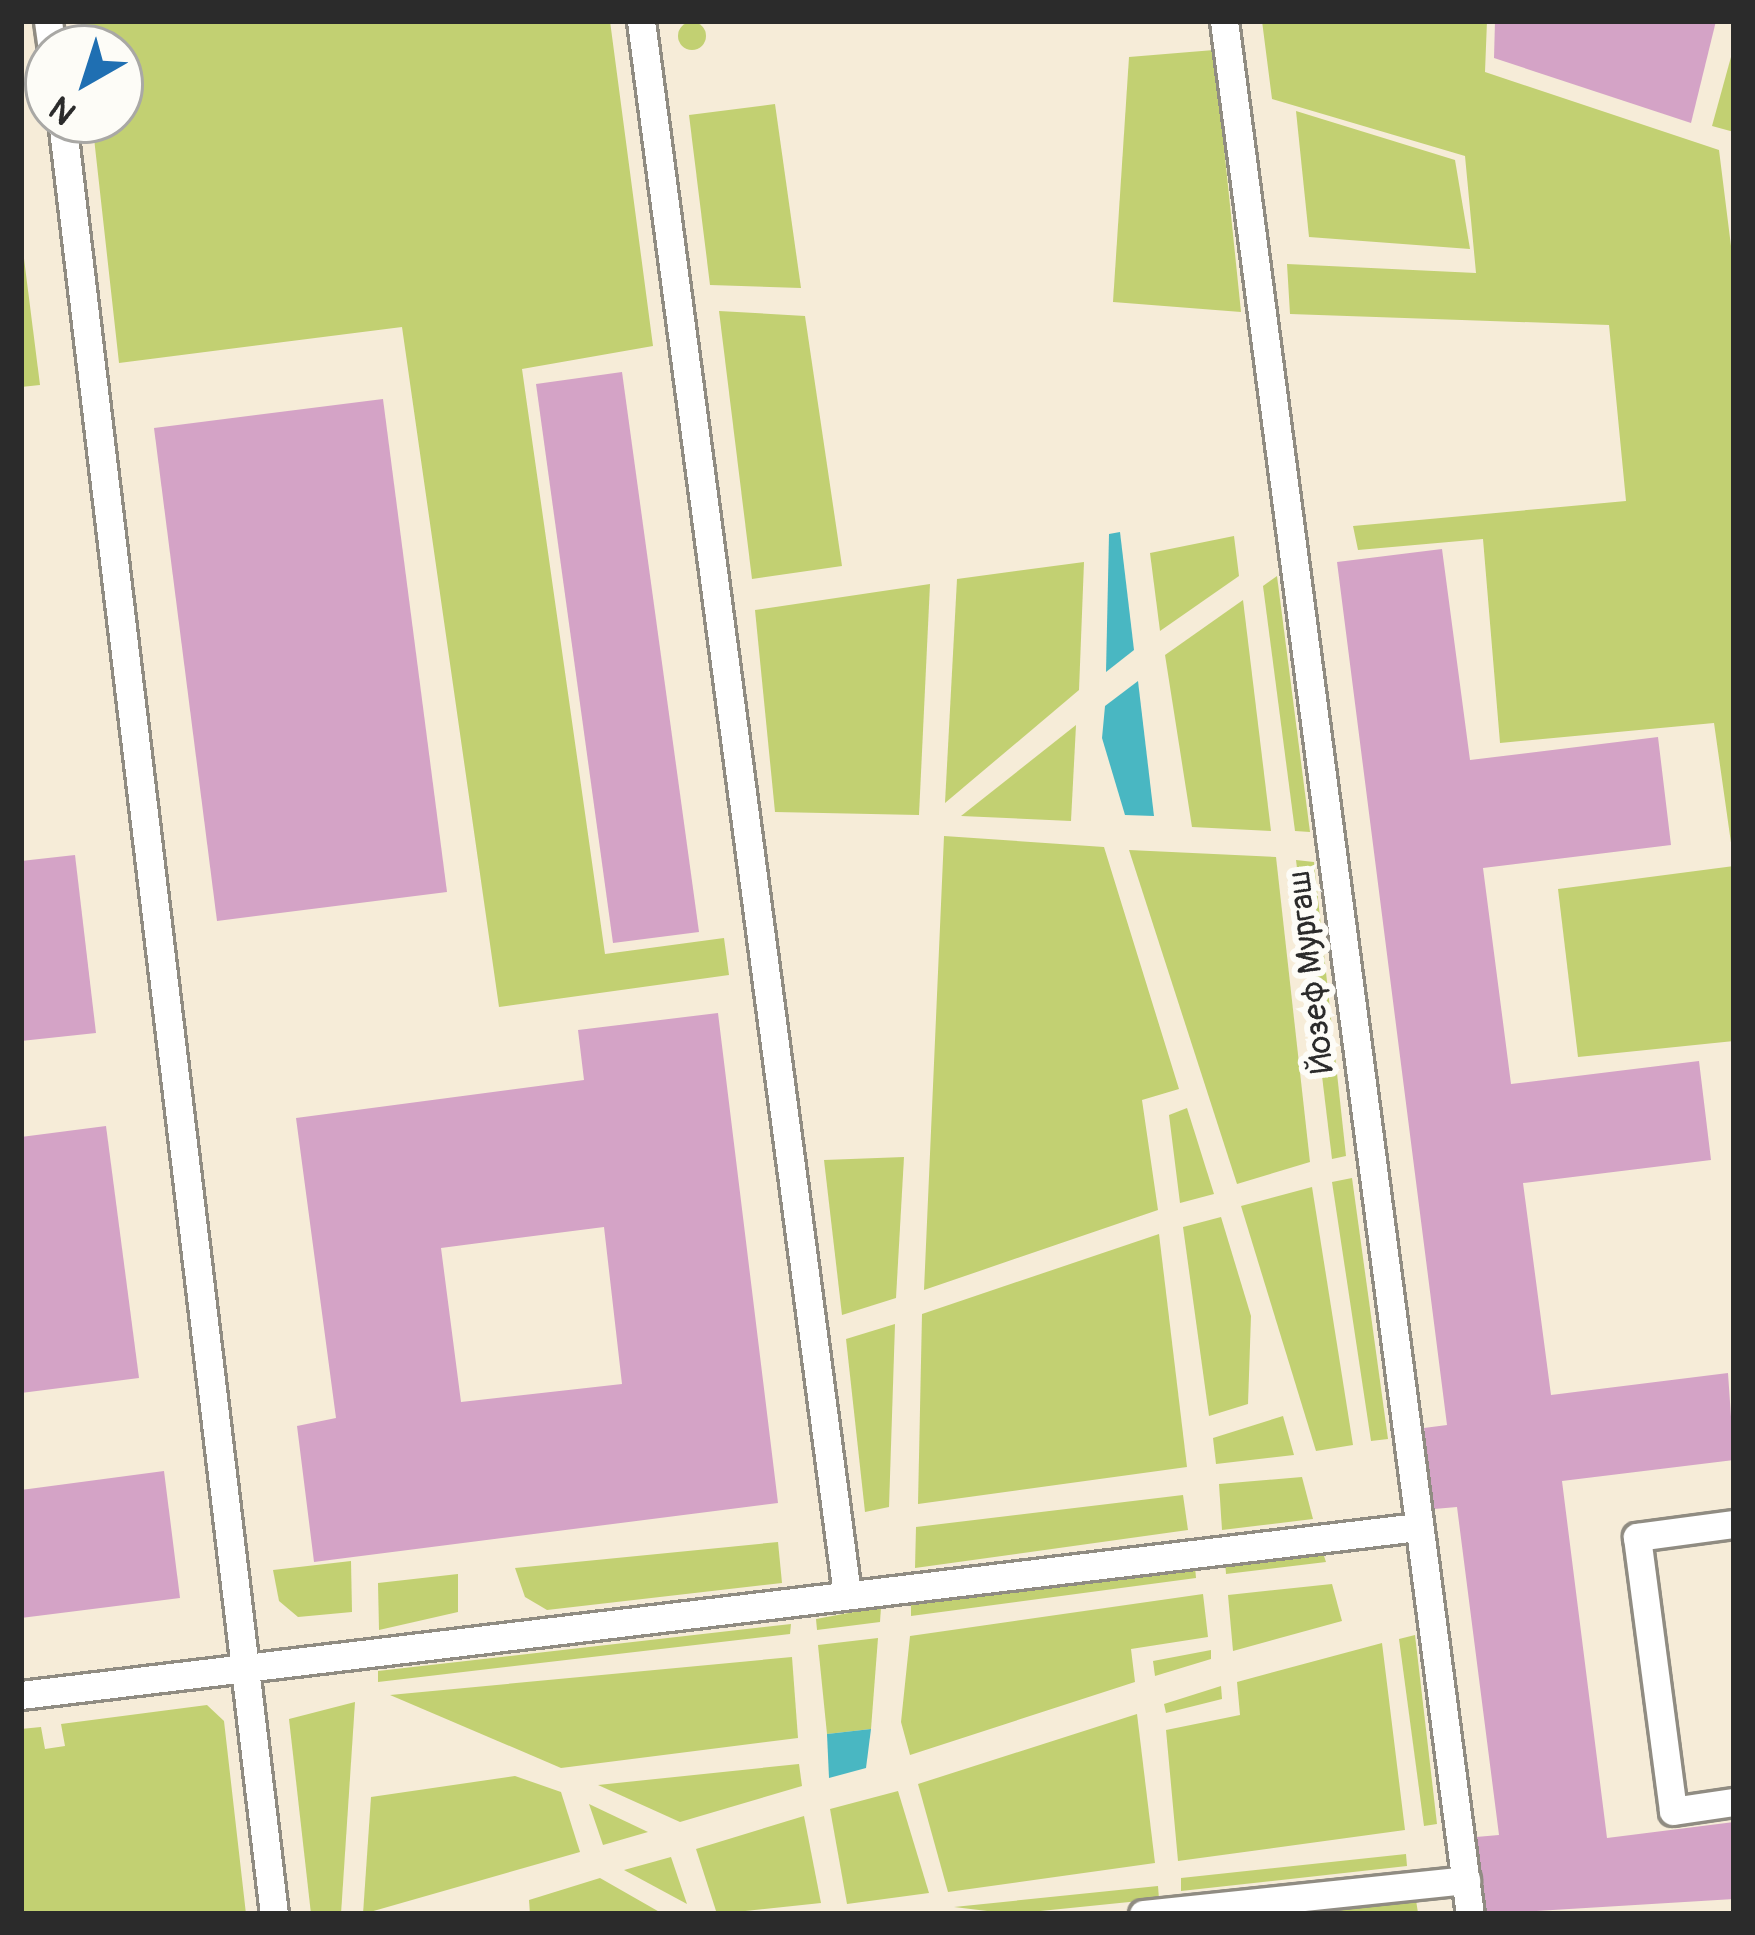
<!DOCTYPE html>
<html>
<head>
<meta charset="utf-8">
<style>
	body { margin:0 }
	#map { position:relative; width:1755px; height:1935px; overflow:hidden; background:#f6ecd8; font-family:Pangolin,sans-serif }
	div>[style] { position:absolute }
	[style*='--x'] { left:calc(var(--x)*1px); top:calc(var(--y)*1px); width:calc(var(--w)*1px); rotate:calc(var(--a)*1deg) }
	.green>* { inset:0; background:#c2d072 }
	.round { border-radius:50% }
	.water>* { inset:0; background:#49b7c2 }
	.building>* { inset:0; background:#d4a3c6 }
	.roads { filter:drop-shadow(3px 0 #908c82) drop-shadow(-3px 0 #908c82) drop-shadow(0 3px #908c82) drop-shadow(0 -3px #908c82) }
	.service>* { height:27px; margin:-13.5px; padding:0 13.5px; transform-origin:13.5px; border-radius:13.5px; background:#fff }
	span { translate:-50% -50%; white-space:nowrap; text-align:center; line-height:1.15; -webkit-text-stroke:12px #fdfcf7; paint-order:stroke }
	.street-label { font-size:33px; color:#2b2b2b }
	.frame { position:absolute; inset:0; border:24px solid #2b2b2b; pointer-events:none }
	.north { position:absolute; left:24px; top:24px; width:120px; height:120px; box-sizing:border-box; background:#fdfcf7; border:3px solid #a9a8a5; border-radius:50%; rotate:219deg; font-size:33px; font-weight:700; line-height:48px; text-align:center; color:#2b2b2b }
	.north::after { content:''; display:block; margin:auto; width:42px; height:54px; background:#1f6fb2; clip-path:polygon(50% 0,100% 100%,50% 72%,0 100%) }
</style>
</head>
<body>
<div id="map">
	<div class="green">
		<div style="clip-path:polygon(80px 21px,610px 21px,653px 346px,522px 369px,605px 954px,724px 938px,729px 975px,499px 1007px,402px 327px,119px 363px,92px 120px,120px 120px,120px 48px,84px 48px)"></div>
		<div style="clip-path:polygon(1262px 21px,1487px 21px,1485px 72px,1719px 150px,1734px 270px,1734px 864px,1714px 723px,1500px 743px,1483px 539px,1358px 550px,1353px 526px,1626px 501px,1609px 325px,1290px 314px,1287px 264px,1476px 273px,1465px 156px,1272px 99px)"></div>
		<div class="round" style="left:678px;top:22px;width:28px;height:28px"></div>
		<div style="clip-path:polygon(1734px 46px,1734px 132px,1712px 126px)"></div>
		<div style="clip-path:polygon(1214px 50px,1241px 312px,1113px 302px,1129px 57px)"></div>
		<div style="clip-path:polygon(775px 104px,801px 288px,710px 285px,689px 115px)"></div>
		<div style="clip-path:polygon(1296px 111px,1455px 160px,1470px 249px,1309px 237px)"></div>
		<div style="clip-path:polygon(21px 235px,40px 385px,21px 387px)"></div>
		<div style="clip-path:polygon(719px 311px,805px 316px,842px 566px,752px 579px)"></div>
		<div style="clip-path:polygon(1234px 536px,1239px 576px,1160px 631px,1150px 553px)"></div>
		<div style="clip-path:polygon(1084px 562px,1079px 690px,945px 803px,957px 579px)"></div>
		<div style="clip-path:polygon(1277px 576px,1310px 832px,1295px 831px,1263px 586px)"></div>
		<div style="clip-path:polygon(930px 584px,919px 815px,775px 812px,755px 610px)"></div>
		<div style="clip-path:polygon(1243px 600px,1271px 831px,1192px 827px,1165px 655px)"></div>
		<div style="clip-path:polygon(1076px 725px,1071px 821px,961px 816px)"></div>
		<div style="clip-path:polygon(944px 836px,1104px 847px,1179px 1089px,1142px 1100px,1158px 1210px,924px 1290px)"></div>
		<div style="clip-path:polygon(1129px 850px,1276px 857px,1310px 1162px,1237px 1184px)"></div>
		<div style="clip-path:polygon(1296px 860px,1314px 862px,1346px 1156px,1332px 1159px)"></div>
		<div style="clip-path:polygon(1734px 866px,1734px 1041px,1578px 1057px,1558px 889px)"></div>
		<div style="clip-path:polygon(1187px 1108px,1214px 1194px,1180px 1203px,1169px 1115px)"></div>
		<div style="clip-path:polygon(904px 1157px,896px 1298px,842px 1315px,824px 1160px)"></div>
		<div style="clip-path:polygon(1352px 1178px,1388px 1439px,1371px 1441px,1332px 1182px)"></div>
		<div style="clip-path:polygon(1312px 1187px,1353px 1445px,1316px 1451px,1241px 1206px)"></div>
		<div style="clip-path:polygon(1221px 1217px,1251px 1316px,1248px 1404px,1209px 1416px,1183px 1227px)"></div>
		<div style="clip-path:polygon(1159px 1234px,1187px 1467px,918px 1504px,922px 1314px)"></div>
		<div style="clip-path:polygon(895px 1324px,889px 1507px,865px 1512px,846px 1339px)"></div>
		<div style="clip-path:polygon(1283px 1416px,1294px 1455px,1216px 1464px,1213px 1438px)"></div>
		<div style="clip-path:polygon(1302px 1477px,1313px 1519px,1222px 1530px,1219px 1484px)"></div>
		<div style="clip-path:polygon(1183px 1495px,1188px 1530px,915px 1568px,916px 1527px)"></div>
		<div style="clip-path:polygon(778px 1542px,782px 1583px,547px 1610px,525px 1597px,515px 1568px)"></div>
		<div style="clip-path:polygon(1322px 1550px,1326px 1562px,1226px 1574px,1225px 1560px)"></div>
		<div style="clip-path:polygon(351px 1561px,352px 1612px,298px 1617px,279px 1601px,273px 1570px)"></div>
		<div style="clip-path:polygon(1195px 1567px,1196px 1578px,911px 1616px,911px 1605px)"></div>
		<div style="clip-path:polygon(458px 1574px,458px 1612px,379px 1630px,378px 1583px)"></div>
		<div style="clip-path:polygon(1332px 1584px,1342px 1621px,1233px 1651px,1228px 1595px)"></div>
		<div style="clip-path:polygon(1203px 1594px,1208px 1637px,1131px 1649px,1135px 1682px,910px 1755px,901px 1722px,910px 1636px)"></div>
		<div style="clip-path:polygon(881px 1607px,880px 1622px,817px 1630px,816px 1619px)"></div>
		<div style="clip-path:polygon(791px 1624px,790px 1634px,378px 1682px,378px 1671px)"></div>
		<div style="clip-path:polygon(1415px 1635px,1437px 1824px,1424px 1826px,1399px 1639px)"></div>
		<div style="clip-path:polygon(878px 1638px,871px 1729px,827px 1734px,818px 1645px)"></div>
		<div style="clip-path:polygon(1382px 1643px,1405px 1830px,1178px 1861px,1166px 1730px,1240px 1715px,1237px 1682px)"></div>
		<div style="clip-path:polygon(1211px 1650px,1211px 1659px,1155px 1676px,1153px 1661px)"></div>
		<div style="clip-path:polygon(792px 1657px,798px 1738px,561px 1768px,390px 1695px)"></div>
		<div style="clip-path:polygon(1221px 1686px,1222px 1699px,1166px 1713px,1164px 1704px)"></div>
		<div style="clip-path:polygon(355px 1702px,341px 1914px,311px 1914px,289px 1719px)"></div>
		<div style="clip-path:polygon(207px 1705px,224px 1721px,246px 1914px,21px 1914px,21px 1729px,41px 1727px,45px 1749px,65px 1746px,61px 1724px)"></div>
		<div style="clip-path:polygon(1137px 1714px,1155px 1863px,948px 1892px,918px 1784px)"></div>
		<div style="clip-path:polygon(799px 1764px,802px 1786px,680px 1822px,598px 1785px)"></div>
		<div style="clip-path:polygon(515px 1776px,561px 1792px,580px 1852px,363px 1914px,371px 1797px)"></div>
		<div style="clip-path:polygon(898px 1791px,929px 1893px,847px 1904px,830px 1809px)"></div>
		<div style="clip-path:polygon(589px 1804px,648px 1832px,603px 1845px)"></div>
		<div style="clip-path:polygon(804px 1816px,821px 1903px,717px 1914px,696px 1849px)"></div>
		<div style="clip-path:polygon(1406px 1854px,1407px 1866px,1181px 1891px,1181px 1878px)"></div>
		<div style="clip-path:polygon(671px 1857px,687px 1904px,624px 1870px)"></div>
		<div style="clip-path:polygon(600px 1878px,663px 1914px,530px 1914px,529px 1900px)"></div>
		<div style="clip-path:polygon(1158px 1886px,1159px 1899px,1012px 1914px,954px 1907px)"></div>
		<div style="clip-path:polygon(1416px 1900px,1418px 1913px,1290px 1914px)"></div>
	</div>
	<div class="water">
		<div style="clip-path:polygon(1120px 532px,1134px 650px,1106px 672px,1109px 534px)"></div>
		<div style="clip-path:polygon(1138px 681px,1154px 816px,1125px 815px,1102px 738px,1105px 706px)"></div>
		<div style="clip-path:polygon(871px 1729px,866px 1768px,829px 1778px,827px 1734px)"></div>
	</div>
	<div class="building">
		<div style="clip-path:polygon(1495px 21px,1716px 21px,1691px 123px,1494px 58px)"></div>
		<div style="clip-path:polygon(622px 372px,699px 932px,613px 943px,536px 384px)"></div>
		<div style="clip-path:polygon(383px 399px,447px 892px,217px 921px,154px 428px)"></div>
		<div style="clip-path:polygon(1442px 549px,1470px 760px,1658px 737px,1671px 845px,1483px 868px,1511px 1084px,1699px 1061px,1711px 1160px,1523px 1183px,1551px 1395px,1728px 1373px,1734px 1460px,1562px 1481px,1607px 1838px,1734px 1822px,1734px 1899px,1486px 1914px,1476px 1837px,1499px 1835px,1457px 1507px,1434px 1509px,1424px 1428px,1447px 1425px,1337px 562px)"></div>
		<div style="clip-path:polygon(75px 855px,96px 1033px,21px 1041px,21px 861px)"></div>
		<div style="clip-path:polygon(evenodd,718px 1013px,778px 1503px,314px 1562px,297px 1426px,336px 1418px,296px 1118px,584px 1080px,578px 1030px,718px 1013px,604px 1227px,622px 1384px,461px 1402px,441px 1248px,604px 1227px)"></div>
		<div style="clip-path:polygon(106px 1126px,139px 1378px,21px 1393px,21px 1137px)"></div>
		<div style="clip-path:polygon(164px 1471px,180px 1598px,21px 1618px,21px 1490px)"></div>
	</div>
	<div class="roads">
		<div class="service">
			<div style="--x:48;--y:21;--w:27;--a:82"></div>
			<div style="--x:641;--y:21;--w:1587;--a:82.54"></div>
			<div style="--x:1224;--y:21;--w:1909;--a:82.6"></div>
			<div style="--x:62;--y:120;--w:1806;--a:83.26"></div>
			<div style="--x:1734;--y:1524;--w:98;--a:172.4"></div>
			<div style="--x:1637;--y:1537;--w:276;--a:82.5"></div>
			<div style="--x:1673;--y:1811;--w:62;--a:-8.4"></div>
			<div style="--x:21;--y:1695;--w:1407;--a:-6.86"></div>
			<div style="--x:1143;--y:1914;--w:325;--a:-6"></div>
		</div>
	</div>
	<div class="street-label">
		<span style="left:1311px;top:972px;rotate:-97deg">Йозеф Мургаш</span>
	</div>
	<div class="frame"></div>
	<div class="north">N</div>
</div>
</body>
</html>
